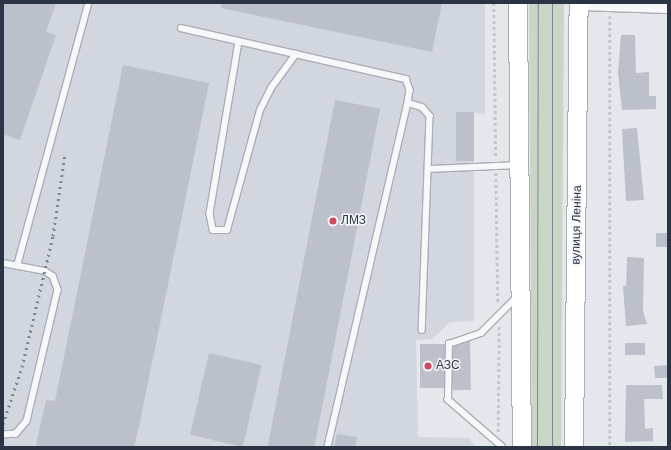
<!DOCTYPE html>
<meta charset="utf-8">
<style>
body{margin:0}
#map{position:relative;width:671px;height:450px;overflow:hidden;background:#e4e7ec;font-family:Helvetica,sans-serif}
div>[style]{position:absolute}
.built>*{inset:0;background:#d2d6de}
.green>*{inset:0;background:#c9d6c5}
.building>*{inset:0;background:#bbc0ca;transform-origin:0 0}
.path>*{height:2.5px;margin-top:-1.25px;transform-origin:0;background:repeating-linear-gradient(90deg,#c2c5cb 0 3px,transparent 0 6px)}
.roads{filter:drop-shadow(1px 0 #a9aeb7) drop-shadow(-1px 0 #a9aeb7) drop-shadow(0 1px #a9aeb7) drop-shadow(0 -1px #a9aeb7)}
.lane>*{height:5.5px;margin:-2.75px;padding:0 2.75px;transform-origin:2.75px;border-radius:2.75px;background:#f7f8fa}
.street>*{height:11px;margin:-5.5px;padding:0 5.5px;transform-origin:5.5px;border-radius:5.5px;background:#f7f8fa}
.primary>*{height:18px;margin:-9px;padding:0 9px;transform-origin:9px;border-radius:9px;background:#fff}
.tram>*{height:1px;margin:-0.5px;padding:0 0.5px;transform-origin:0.5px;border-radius:0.5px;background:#7d8696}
.rail>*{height:3px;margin-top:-1.5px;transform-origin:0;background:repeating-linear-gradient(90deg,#7d8696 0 2px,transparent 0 6px)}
.dots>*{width:11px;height:11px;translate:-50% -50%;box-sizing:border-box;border:2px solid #f4f6f9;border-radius:50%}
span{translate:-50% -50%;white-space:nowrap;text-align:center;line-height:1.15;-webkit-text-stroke:3px #f4f6f9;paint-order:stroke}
.poi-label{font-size:12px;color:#2b3445}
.left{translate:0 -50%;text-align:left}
.street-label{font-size:12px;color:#2b3445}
.frame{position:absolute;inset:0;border:4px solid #2b3445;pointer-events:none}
</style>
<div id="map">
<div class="built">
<div style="clip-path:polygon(3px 3px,485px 3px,485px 114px,474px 113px,474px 321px,450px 322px,432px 339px,416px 340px,418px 437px,469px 438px,475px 447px,3px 447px)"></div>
</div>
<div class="green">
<div style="clip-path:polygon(529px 3px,564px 3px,561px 447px,532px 447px)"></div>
</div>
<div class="building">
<div style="clip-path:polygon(3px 3px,56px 3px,46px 32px,56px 35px,20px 140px,3px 134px)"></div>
<div style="clip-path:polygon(222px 3px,442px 3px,432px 52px,221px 8px)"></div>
<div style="clip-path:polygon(621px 35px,635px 35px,636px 73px,649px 72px,649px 96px,656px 96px,656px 109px,622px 110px,618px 73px)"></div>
<div style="clip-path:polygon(123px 65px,209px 83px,140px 422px,134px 447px,45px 447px,36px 445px,46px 400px,55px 401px)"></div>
<div style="left:335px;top:100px;width:46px;height:354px;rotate:11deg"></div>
<div style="left:456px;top:112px;width:18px;height:49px"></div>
<div style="clip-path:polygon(637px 128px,644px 200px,626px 201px,622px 129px)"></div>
<div style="left:656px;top:233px;width:12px;height:14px"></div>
<div style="clip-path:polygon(627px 257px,644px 258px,643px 311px,647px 324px,626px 326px,623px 286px,626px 286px)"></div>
<div style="left:470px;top:341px;width:49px;height:18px;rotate:89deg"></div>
<div style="left:645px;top:343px;width:12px;height:20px;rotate:90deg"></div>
<div style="left:420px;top:344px;width:25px;height:44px"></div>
<div style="left:209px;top:353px;width:54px;height:84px;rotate:13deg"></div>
<div style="clip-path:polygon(668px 365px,668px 378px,655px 378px,654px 366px)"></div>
<div style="clip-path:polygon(626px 385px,662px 385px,663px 399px,644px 399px,645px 429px,653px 428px,653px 441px,625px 442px)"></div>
<div style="clip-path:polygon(337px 434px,357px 437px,355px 447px,334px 447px)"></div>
</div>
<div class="path">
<div style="left:494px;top:3px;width:155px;rotate:89.3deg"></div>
<div style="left:610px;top:16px;width:431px;rotate:90deg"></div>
<div style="left:496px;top:173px;width:131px;rotate:89.1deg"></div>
<div style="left:498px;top:432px;width:105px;rotate:-89.5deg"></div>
</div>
<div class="roads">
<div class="lane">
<div style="left:181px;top:28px;width:231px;rotate:12.8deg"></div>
<div style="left:406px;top:79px;width:12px;rotate:70deg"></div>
<div style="left:410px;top:90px;width:13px;rotate:99deg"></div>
<div style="left:408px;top:103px;width:353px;rotate:103.1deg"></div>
<div style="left:239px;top:42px;width:174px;rotate:99.6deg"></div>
<div style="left:210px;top:214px;width:16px;rotate:79deg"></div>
<div style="left:213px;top:230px;width:14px"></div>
<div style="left:227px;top:230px;width:124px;rotate:-74.6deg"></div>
<div style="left:260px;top:110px;width:25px;rotate:-63deg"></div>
<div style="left:271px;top:88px;width:42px;rotate:-53.7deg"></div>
<div style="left:408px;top:103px;width:15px;rotate:16deg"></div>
<div style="left:422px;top:107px;width:12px;rotate:48deg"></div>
<div style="left:430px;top:116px;width:214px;rotate:92.1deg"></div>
<div style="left:429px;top:169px;width:87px;rotate:-2.6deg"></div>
<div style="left:3px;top:263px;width:43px;rotate:10.8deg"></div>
<div style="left:45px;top:271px;width:9px;rotate:32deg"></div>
<div style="left:53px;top:276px;width:15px;rotate:70deg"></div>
<div style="left:58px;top:290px;width:135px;rotate:103.3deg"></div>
<div style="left:27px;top:421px;width:17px;rotate:130deg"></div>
<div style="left:16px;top:434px;width:13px;rotate:176deg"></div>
<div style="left:17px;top:266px;width:271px;rotate:-74.8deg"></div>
<div style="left:502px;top:447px;width:72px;rotate:-139deg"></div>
<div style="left:448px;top:400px;width:56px;rotate:-89deg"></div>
<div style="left:449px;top:344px;width:34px;rotate:-19deg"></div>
<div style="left:481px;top:333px;width:49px;rotate:-45deg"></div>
</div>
<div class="street">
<div style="left:579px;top:4px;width:89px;rotate:1.9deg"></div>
</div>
<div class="primary">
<div style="left:518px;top:3px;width:444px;rotate:89.5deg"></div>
<div style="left:574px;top:447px;width:444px;rotate:-89.4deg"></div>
</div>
</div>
<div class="tram">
<div style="left:552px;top:3px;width:444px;rotate:90deg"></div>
<div style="left:537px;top:447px;width:444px;rotate:-89.9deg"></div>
</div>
<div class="rail">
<div style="left:3px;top:424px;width:60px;rotate:-71.6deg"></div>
<div style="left:22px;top:367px;width:135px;rotate:-76.7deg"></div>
<div style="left:53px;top:236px;width:83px;rotate:-81.7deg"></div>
</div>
<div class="dots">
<div style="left:333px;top:221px;background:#d1495b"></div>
<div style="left:428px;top:366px;background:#d1495b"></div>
</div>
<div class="poi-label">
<span class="left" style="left:341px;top:221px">ЛМЗ</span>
<span class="left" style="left:436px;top:366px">АЗС</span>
</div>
<div class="street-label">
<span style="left:577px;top:225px;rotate:-89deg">вулиця Леніна</span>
</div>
<div class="frame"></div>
</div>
